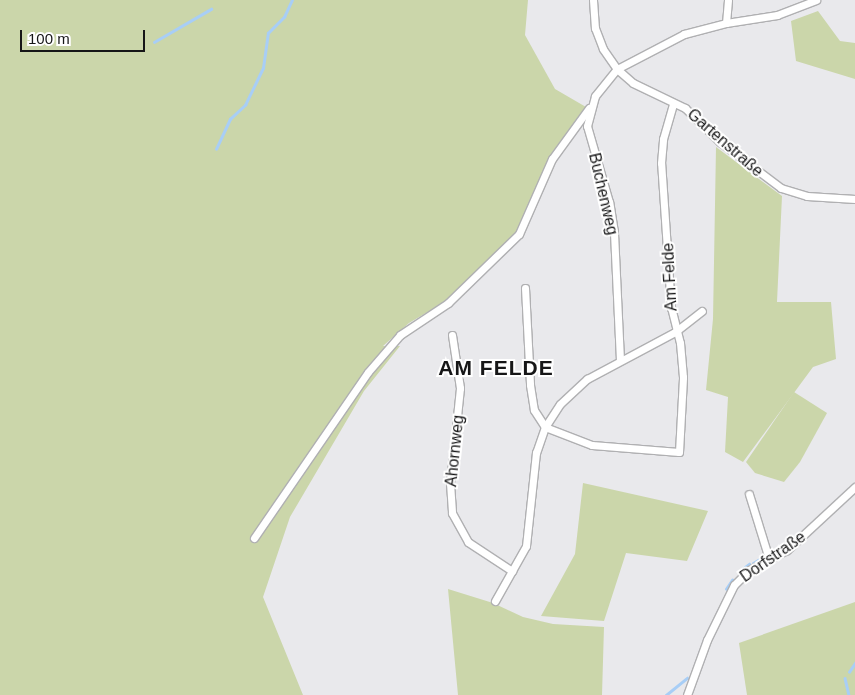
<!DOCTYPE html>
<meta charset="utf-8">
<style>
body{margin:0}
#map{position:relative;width:855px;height:695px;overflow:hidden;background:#e9e9ec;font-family:Arial,sans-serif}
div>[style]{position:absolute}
.green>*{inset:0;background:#cbd6aa}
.stream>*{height:2.5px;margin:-1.25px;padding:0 1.25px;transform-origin:1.25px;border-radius:1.25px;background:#a8cef6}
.roads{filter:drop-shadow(1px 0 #b0b0b2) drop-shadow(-1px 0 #b0b0b2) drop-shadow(0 1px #b0b0b2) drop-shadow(0 -1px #b0b0b2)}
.street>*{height:7px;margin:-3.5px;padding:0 3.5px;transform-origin:3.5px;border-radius:3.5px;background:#fff}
span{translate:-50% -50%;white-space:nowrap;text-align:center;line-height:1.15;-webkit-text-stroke:4px #fff;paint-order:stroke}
.street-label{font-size:16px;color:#161617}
.district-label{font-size:21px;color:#161617;font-weight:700;letter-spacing:1px}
.scale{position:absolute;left:20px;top:30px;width:125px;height:22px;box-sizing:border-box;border:2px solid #161617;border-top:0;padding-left:6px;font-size:15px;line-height:18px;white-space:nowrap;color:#161617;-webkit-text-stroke:4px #fff;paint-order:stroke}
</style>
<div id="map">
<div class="green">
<div style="clip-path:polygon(0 0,528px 0,525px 35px,555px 89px,586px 107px,550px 156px,516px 233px,446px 301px,409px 323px,383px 346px,400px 346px,364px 391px,290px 517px,263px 597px,303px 695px,0 695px)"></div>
<div style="clip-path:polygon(818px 11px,840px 41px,855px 43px,855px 79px,796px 61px,791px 21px)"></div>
<div style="clip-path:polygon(716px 147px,782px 196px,777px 302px,831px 302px,836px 359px,813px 367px,743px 462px,725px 452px,728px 397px,706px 390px,713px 319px)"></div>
<div style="clip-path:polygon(794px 392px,827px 413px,800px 462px,784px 482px,755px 473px,746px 462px)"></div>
<div style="clip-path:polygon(583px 483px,708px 511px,687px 561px,626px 553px,604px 621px,541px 616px,575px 554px)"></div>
<div style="clip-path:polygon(448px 589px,493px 603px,523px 617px,553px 624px,604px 627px,602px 695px,458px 695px)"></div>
<div style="clip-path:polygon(855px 602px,855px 695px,747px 695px,739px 643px)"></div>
</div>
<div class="stream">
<div style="left:154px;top:42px;width:66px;rotate:-30.1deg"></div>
<div style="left:216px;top:149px;width:33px;rotate:-65deg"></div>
<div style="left:230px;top:119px;width:21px;rotate:-43deg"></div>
<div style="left:245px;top:105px;width:41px;rotate:-64.1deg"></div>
<div style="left:263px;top:68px;width:35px;rotate:-82deg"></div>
<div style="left:268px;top:33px;width:23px;rotate:-45deg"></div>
<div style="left:284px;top:17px;width:19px;rotate:-65deg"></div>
<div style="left:778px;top:549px;width:21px;rotate:-35deg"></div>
<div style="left:753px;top:563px;width:14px;rotate:-30deg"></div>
<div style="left:741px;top:570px;width:10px;rotate:-37deg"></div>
<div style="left:726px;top:589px;width:11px;rotate:-56deg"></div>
<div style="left:849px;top:672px;width:11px;rotate:-56deg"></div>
<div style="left:845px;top:678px;width:17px;rotate:77deg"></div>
<div style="left:666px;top:695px;width:27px;rotate:-39deg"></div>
</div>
<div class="roads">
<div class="street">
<div style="left:593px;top:0;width:28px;rotate:86deg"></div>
<div style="left:595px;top:28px;width:22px;rotate:69deg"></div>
<div style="left:603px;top:49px;width:24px;rotate:55deg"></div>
<div style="left:617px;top:69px;width:21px;rotate:41deg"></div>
<div style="left:633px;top:83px;width:58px;rotate:25.7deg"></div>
<div style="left:685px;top:108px;width:49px;rotate:44.2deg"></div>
<div style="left:720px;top:142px;width:76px;rotate:37deg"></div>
<div style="left:781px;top:188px;width:27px;rotate:17deg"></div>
<div style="left:807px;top:196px;width:48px;rotate:3.6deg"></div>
<div style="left:726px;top:23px;width:23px;rotate:-85deg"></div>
<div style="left:525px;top:288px;width:97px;rotate:87deg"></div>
<div style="left:530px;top:385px;width:25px;rotate:81deg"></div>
<div style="left:534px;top:410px;width:20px;rotate:57deg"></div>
<div style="left:545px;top:427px;width:50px;rotate:21deg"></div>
<div style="left:592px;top:445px;width:87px;rotate:4.6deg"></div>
<div style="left:679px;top:452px;width:75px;rotate:-86.9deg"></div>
<div style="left:683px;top:377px;width:34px;rotate:-95deg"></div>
<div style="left:680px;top:343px;width:36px;rotate:-104deg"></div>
<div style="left:671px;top:308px;width:145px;rotate:-93.9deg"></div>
<div style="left:661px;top:163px;width:24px;rotate:-85deg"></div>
<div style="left:663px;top:139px;width:37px;rotate:-74deg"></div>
<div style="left:452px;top:335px;width:54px;rotate:81.4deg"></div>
<div style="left:460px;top:388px;width:96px;rotate:96deg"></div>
<div style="left:450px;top:483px;width:30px;rotate:86deg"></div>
<div style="left:452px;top:513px;width:33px;rotate:61deg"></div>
<div style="left:468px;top:542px;width:53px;rotate:33.4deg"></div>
<div style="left:620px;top:360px;width:128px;rotate:-92.7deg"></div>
<div style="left:614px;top:232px;width:30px;rotate:-99deg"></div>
<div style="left:609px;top:202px;width:79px;rotate:-106.1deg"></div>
<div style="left:587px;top:126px;width:31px;rotate:-75deg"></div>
<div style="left:595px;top:96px;width:35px;rotate:-51deg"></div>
<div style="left:617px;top:69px;width:76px;rotate:-27.6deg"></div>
<div style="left:684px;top:34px;width:43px;rotate:-14.7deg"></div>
<div style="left:726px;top:23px;width:52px;rotate:-8.9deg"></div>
<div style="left:777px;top:15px;width:42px;rotate:-21deg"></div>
<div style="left:749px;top:494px;width:68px;rotate:72.9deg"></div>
<div style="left:254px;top:538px;width:201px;rotate:-55.5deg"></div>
<div style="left:368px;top:372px;width:49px;rotate:-49.1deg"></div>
<div style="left:400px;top:335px;width:58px;rotate:-33.7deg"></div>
<div style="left:448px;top:303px;width:99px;rotate:-44.2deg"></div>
<div style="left:519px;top:234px;width:82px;rotate:-66.3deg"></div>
<div style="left:552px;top:159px;width:63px;rotate:-54deg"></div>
<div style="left:495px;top:601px;width:63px;rotate:-60.6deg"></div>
<div style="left:526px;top:546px;width:94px;rotate:-83.9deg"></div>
<div style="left:536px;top:453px;width:28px;rotate:-71deg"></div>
<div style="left:545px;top:427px;width:27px;rotate:-57deg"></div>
<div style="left:560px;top:404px;width:37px;rotate:-43deg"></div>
<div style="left:587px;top:379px;width:100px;rotate:-28.1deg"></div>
<div style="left:675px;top:332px;width:34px;rotate:-38deg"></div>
<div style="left:687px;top:695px;width:59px;rotate:-70deg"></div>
<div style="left:707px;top:640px;width:61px;rotate:-63.9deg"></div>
<div style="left:734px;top:585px;width:21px;rotate:-45deg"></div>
<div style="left:749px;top:570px;width:43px;rotate:-27.8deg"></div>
<div style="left:787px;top:550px;width:93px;rotate:-42.8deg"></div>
</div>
</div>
<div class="street-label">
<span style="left:725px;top:143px;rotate:41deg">Gartenstraße</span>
<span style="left:603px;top:194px;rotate:77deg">Buchenweg</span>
<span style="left:670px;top:277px;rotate:-93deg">Am Felde</span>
<span style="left:455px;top:451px;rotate:-84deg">Ahornweg</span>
<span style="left:773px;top:557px;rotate:-35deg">Dorfstraße</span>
</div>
<div class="district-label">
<span style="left:496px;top:368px">AM FELDE</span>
</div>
<div class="scale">100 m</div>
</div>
